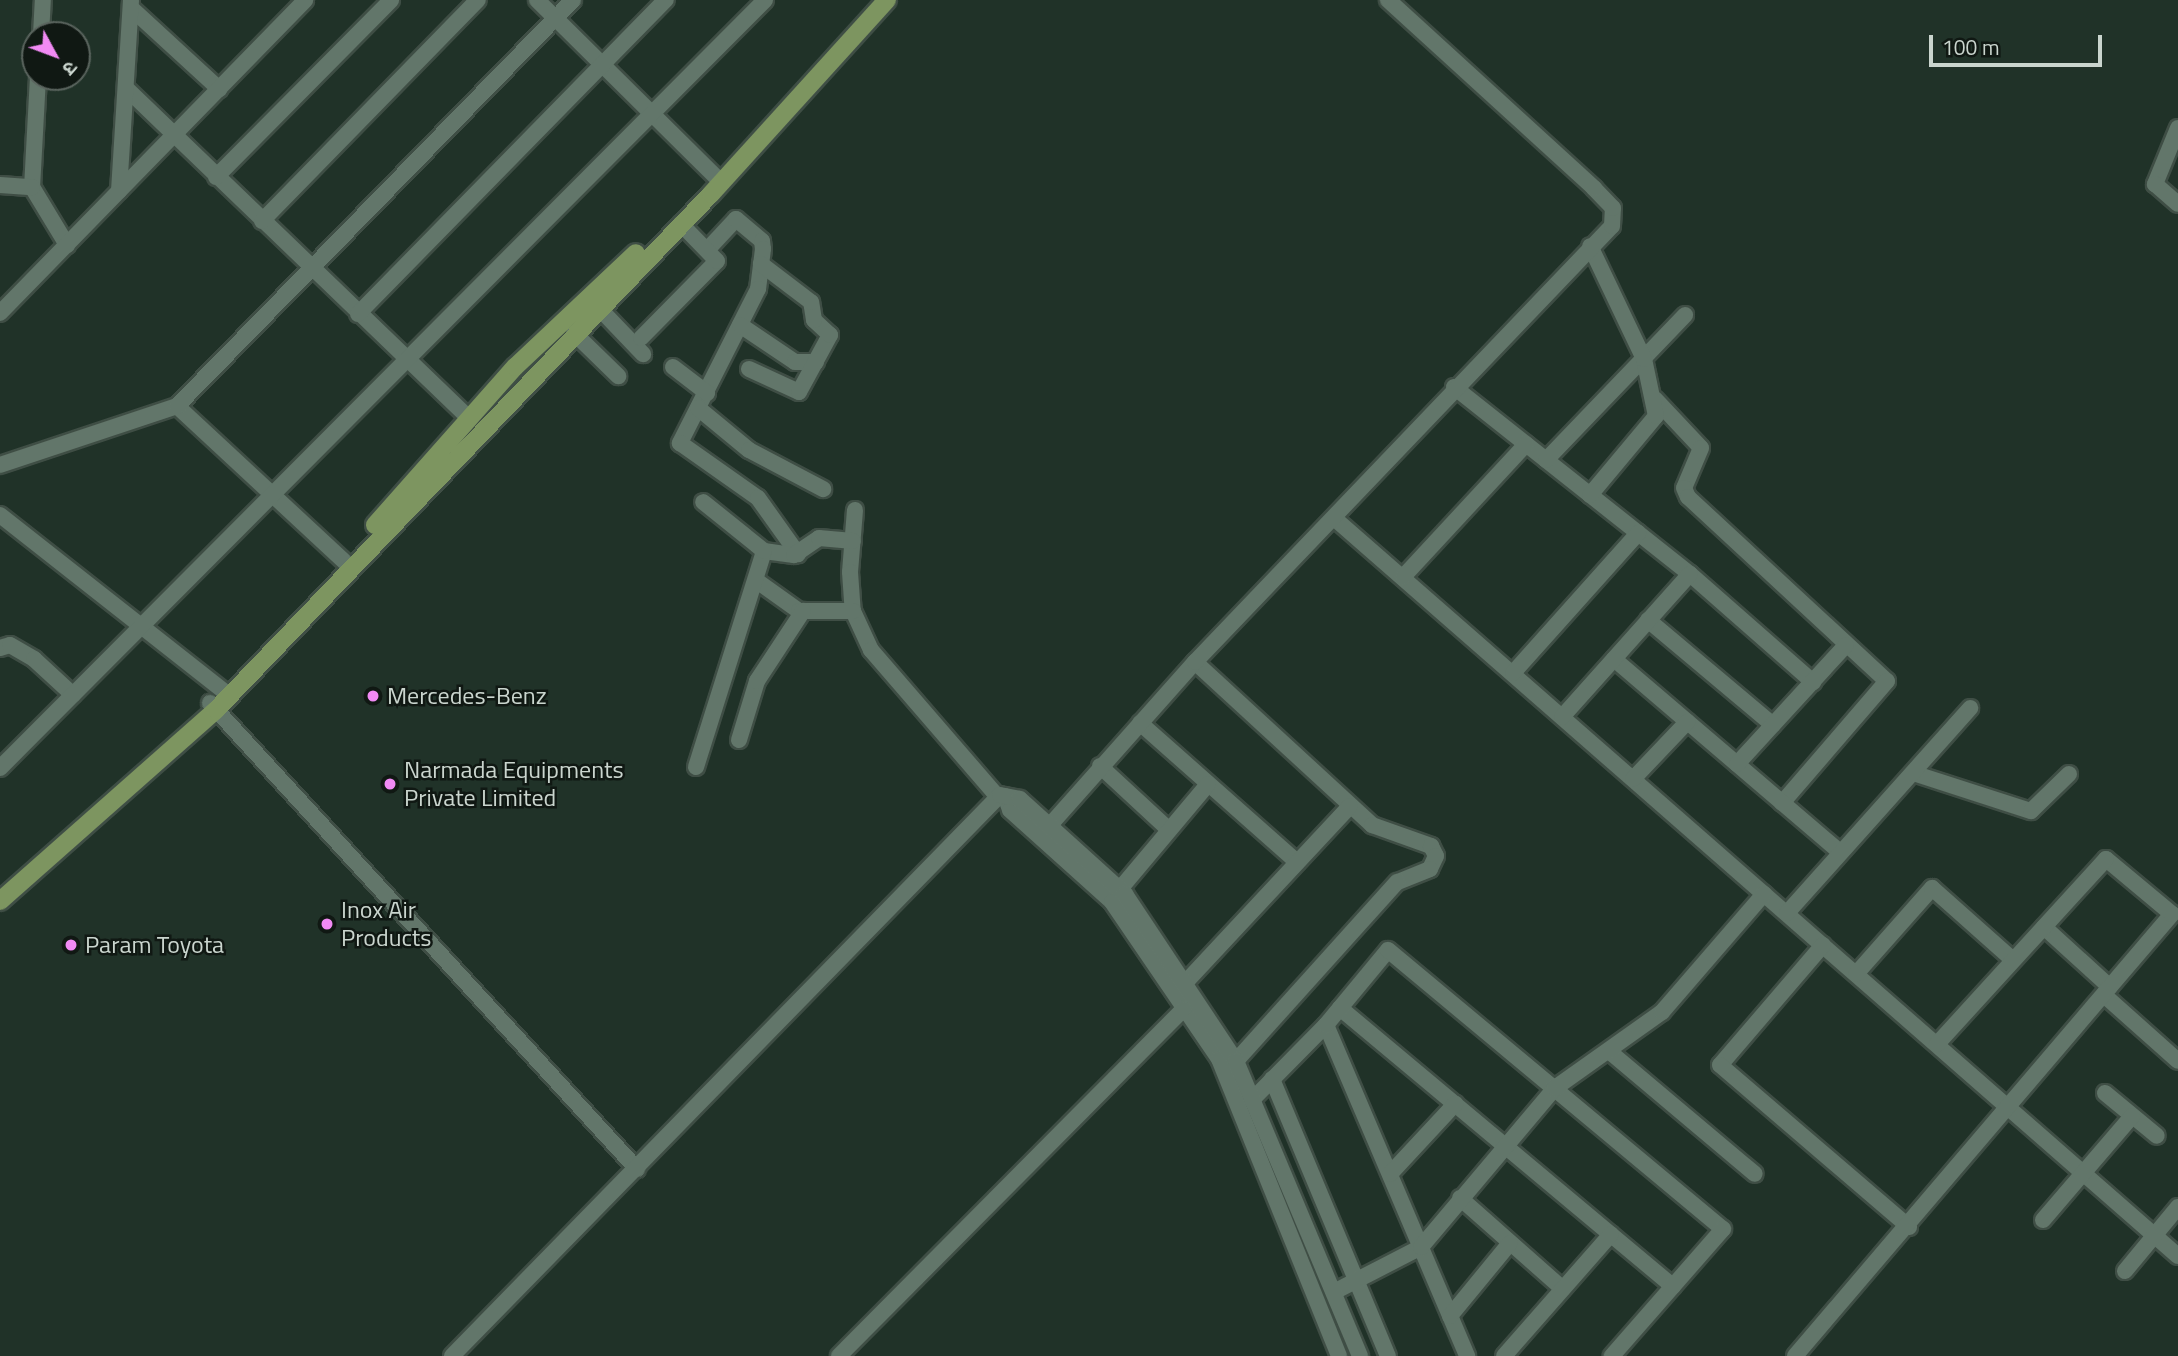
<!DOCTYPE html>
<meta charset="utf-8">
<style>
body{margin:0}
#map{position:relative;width:2178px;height:1356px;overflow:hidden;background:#203228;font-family:"Titillium Web","Noto Sans Devanagari",sans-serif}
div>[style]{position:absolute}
.roads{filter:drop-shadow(2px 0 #3f4e45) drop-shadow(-2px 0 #3f4e45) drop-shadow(0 2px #3f4e45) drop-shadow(0 -2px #3f4e45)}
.minor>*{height:16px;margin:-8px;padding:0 8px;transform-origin:8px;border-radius:8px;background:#62766a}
.major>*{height:18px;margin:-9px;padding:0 9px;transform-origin:9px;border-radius:9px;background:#7d9560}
.dots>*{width:19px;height:19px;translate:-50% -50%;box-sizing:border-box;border:4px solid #101813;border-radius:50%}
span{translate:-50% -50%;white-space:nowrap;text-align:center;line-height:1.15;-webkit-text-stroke:5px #101813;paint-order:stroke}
.poi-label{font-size:24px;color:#cad5ce}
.left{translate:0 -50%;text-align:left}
.north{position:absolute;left:21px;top:21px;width:70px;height:70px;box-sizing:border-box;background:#101813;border:2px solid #5a645e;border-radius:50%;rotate:131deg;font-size:19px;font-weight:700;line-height:28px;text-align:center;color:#cad5ce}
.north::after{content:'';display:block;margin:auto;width:24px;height:32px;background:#f18af4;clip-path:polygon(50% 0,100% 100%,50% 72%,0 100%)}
.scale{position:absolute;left:1929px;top:35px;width:173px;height:32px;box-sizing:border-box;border:4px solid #cad5ce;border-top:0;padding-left:9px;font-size:21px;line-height:24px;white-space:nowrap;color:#cad5ce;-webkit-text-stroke:5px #101813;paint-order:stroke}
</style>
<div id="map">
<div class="roads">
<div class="minor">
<div style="left:537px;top:0;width:259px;rotate:44.7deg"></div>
<div style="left:131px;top:8px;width:120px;rotate:42.6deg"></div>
<div style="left:41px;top:35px;width:35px;rotate:-87deg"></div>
<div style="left:38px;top:77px;width:110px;rotate:93.1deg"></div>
<div style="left:32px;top:187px;width:68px;rotate:58.9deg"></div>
<div style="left:128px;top:90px;width:473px;rotate:43.9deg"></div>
<div style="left:2178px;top:128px;width:61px;rotate:112.3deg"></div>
<div style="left:2155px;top:184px;width:30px;rotate:41deg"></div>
<div style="left:216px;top:177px;width:249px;rotate:-45.3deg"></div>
<div style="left:0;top:185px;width:32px;rotate:4deg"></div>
<div style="left:119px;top:191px;width:191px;rotate:-86.4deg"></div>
<div style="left:262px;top:221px;width:309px;rotate:-45.7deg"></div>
<div style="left:708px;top:249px;width:41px;rotate:-47deg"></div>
<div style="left:736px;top:219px;width:34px;rotate:40deg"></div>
<div style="left:762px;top:241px;width:8px;rotate:83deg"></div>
<div style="left:763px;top:249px;width:40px;rotate:97.1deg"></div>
<div style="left:758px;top:289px;width:173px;rotate:116.9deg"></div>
<div style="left:680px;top:443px;width:95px;rotate:35.2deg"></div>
<div style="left:758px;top:498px;width:69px;rotate:54.5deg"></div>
<div style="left:599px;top:308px;width:64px;rotate:46.3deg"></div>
<div style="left:0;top:313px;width:437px;rotate:-45.7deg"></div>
<div style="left:358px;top:314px;width:440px;rotate:-45.6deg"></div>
<div style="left:740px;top:325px;width:66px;rotate:33.9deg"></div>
<div style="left:795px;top:362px;width:21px"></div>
<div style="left:574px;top:333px;width:62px;rotate:44.3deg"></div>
<div style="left:641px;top:338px;width:108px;rotate:-45.4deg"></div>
<div style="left:717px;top:261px;width:52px;rotate:-134.2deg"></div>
<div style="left:673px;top:367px;width:43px;rotate:37.4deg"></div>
<div style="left:749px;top:369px;width:55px;rotate:24.7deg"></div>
<div style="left:799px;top:392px;width:65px;rotate:-61.5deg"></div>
<div style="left:830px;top:335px;width:22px;rotate:-137deg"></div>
<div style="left:814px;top:320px;width:18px;rotate:-99deg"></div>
<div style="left:811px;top:302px;width:63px;rotate:-142.8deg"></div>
<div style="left:1454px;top:387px;width:301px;rotate:38.4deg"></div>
<div style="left:1690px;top:574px;width:164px;rotate:41.3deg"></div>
<div style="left:1655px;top:399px;width:67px;rotate:46.8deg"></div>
<div style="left:1701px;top:448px;width:43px;rotate:113deg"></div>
<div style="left:1684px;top:488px;width:10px;rotate:66deg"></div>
<div style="left:1688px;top:497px;width:271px;rotate:42.8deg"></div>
<div style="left:1887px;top:681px;width:161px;rotate:130.7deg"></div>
<div style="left:177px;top:406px;width:228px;rotate:42.9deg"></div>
<div style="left:698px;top:408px;width:66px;rotate:39.5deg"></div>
<div style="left:749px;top:450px;width:84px;rotate:27.8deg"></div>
<div style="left:1546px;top:460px;width:201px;rotate:-46.2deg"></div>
<div style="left:0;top:465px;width:187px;rotate:-18.4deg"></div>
<div style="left:177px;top:406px;width:567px;rotate:-45.71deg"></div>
<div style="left:1590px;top:495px;width:103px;rotate:-50.1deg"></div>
<div style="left:1656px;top:416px;width:58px;rotate:-101.9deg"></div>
<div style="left:1644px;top:359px;width:125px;rotate:-115.5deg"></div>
<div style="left:855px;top:510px;width:62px;rotate:94.6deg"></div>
<div style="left:850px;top:572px;width:39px;rotate:86deg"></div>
<div style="left:853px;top:611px;width:43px;rotate:65.2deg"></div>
<div style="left:871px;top:650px;width:191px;rotate:49.2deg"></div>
<div style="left:0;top:515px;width:283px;rotate:38.2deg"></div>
<div style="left:1334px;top:518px;width:1121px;rotate:41.17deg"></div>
<div style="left:764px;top:551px;width:30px;rotate:8deg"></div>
<div style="left:794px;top:555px;width:30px;rotate:-34deg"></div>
<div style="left:819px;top:538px;width:34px;rotate:5deg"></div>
<div style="left:1403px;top:577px;width:181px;rotate:-47.2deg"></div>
<div style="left:757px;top:581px;width:52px;rotate:35.5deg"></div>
<div style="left:799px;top:611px;width:54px"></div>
<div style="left:1648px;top:620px;width:163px;rotate:40deg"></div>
<div style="left:0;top:648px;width:10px;rotate:-17deg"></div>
<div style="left:10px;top:645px;width:28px;rotate:30deg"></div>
<div style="left:34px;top:659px;width:53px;rotate:42.7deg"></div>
<div style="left:1614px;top:659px;width:297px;rotate:40.5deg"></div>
<div style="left:1195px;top:662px;width:241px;rotate:42.6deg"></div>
<div style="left:1372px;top:825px;width:63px;rotate:19.6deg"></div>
<div style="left:1431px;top:846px;width:11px;rotate:63deg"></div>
<div style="left:1436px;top:856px;width:14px;rotate:115deg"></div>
<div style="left:1430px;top:869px;width:35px;rotate:158deg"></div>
<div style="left:1397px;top:882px;width:241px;rotate:132deg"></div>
<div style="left:1513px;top:673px;width:188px;rotate:-48.2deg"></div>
<div style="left:210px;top:703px;width:632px;rotate:47.5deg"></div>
<div style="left:1562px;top:717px;width:192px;rotate:-48.2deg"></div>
<div style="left:1140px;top:723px;width:210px;rotate:41.5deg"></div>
<div style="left:739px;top:740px;width:62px;rotate:-73deg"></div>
<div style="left:757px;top:681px;width:84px;rotate:-56.7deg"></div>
<div style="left:1737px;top:764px;width:161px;rotate:-47.5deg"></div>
<div style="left:1100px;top:766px;width:93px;rotate:42.8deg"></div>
<div style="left:696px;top:767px;width:226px;rotate:-72.5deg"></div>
<div style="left:764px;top:551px;width:78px;rotate:-141.2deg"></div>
<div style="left:0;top:768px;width:1084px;rotate:-45.11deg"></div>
<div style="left:1913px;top:773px;width:124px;rotate:17.9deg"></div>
<div style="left:2031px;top:811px;width:53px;rotate:-44.2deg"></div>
<div style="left:1633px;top:779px;width:79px;rotate:-46.5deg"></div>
<div style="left:1005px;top:796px;width:15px;rotate:70deg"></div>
<div style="left:1010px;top:810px;width:137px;rotate:42deg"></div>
<div style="left:1112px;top:902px;width:190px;rotate:55.7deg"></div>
<div style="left:1219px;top:1059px;width:320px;rotate:68deg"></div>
<div style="left:1051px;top:824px;width:217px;rotate:-48.4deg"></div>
<div style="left:1195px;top:662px;width:603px;rotate:-46.28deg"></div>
<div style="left:1612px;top:226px;width:18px;rotate:-87deg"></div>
<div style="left:1613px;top:208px;width:28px;rotate:-134deg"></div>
<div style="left:1594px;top:188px;width:279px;rotate:-137.6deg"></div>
<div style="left:1120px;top:889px;width:137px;rotate:-50deg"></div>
<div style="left:1787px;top:913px;width:275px;rotate:-48.2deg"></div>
<div style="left:2044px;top:927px;width:89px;rotate:42.3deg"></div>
<div style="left:1823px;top:945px;width:158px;rotate:130.6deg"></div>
<div style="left:1720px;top:1065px;width:249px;rotate:40.6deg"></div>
<div style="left:1856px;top:974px;width:115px;rotate:-48.5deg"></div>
<div style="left:1932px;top:888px;width:108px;rotate:41.6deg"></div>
<div style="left:1185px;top:983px;width:242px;rotate:-47deg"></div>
<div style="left:2104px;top:995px;width:99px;rotate:41.7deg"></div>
<div style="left:1340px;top:1008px;width:434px;rotate:39.9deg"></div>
<div style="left:1326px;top:1025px;width:360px;rotate:66.9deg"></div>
<div style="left:1610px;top:1052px;width:189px;rotate:40.1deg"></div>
<div style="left:1272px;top:1079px;width:300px;rotate:67.3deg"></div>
<div style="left:2105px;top:1093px;width:67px;rotate:39.6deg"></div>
<div style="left:1252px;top:1100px;width:105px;rotate:-45.4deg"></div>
<div style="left:1326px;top:1025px;width:97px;rotate:-50.4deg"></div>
<div style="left:1388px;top:950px;width:436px;rotate:39.8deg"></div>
<div style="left:1723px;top:1229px;width:169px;rotate:131.2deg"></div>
<div style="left:1390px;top:1174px;width:96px;rotate:-47.1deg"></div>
<div style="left:1460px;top:1198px;width:137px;rotate:41.5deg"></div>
<div style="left:2043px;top:1220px;width:137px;rotate:-49.4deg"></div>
<div style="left:2125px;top:1271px;width:83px;rotate:-50.4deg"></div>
<div style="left:1334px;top:1292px;width:98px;rotate:-27.3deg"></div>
<div style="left:1421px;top:1247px;width:208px;rotate:-49.9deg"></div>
<div style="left:1555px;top:1088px;width:131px;rotate:-35.4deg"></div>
<div style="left:1662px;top:1012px;width:156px;rotate:-49.2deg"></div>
<div style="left:1450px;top:1316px;width:94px;rotate:-50.6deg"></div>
<div style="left:452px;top:1356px;width:784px;rotate:-45.67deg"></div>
<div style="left:1000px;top:795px;width:20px;rotate:11deg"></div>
<div style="left:1020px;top:799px;width:142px;rotate:42.1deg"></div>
<div style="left:1125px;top:894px;width:201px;rotate:56.4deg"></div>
<div style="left:1236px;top:1061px;width:320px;rotate:67.2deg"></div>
<div style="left:839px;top:1356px;width:489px;rotate:-45.2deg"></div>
<div style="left:1504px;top:1356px;width:162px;rotate:-48.7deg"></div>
<div style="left:1795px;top:1356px;width:581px;rotate:-49.54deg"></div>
<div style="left:2172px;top:914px;width:86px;rotate:-140.2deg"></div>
<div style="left:2106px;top:859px;width:251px;rotate:132.4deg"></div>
</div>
<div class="major">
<div style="left:375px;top:525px;width:211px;rotate:-48.5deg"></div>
<div style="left:515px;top:367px;width:166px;rotate:-43.3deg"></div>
<div style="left:0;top:901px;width:288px;rotate:-41.5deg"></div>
<div style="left:216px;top:710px;width:715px;rotate:-46.19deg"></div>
<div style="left:711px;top:194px;width:262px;rotate:-47.8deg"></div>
</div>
</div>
<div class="dots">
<div style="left:373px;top:696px;background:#f18af4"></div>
<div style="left:390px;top:784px;background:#f18af4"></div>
<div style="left:327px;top:924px;background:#f18af4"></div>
<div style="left:71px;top:945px;background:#f18af4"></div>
</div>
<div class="poi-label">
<span class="left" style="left:387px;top:696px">Mercedes-Benz</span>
<span class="left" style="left:404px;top:784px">Narmada Equipments<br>Private Limited</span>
<span class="left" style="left:341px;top:924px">Inox Air<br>Products</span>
<span class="left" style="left:85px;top:945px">Param Toyota</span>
</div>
<div class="north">उ</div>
<div class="scale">100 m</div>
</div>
